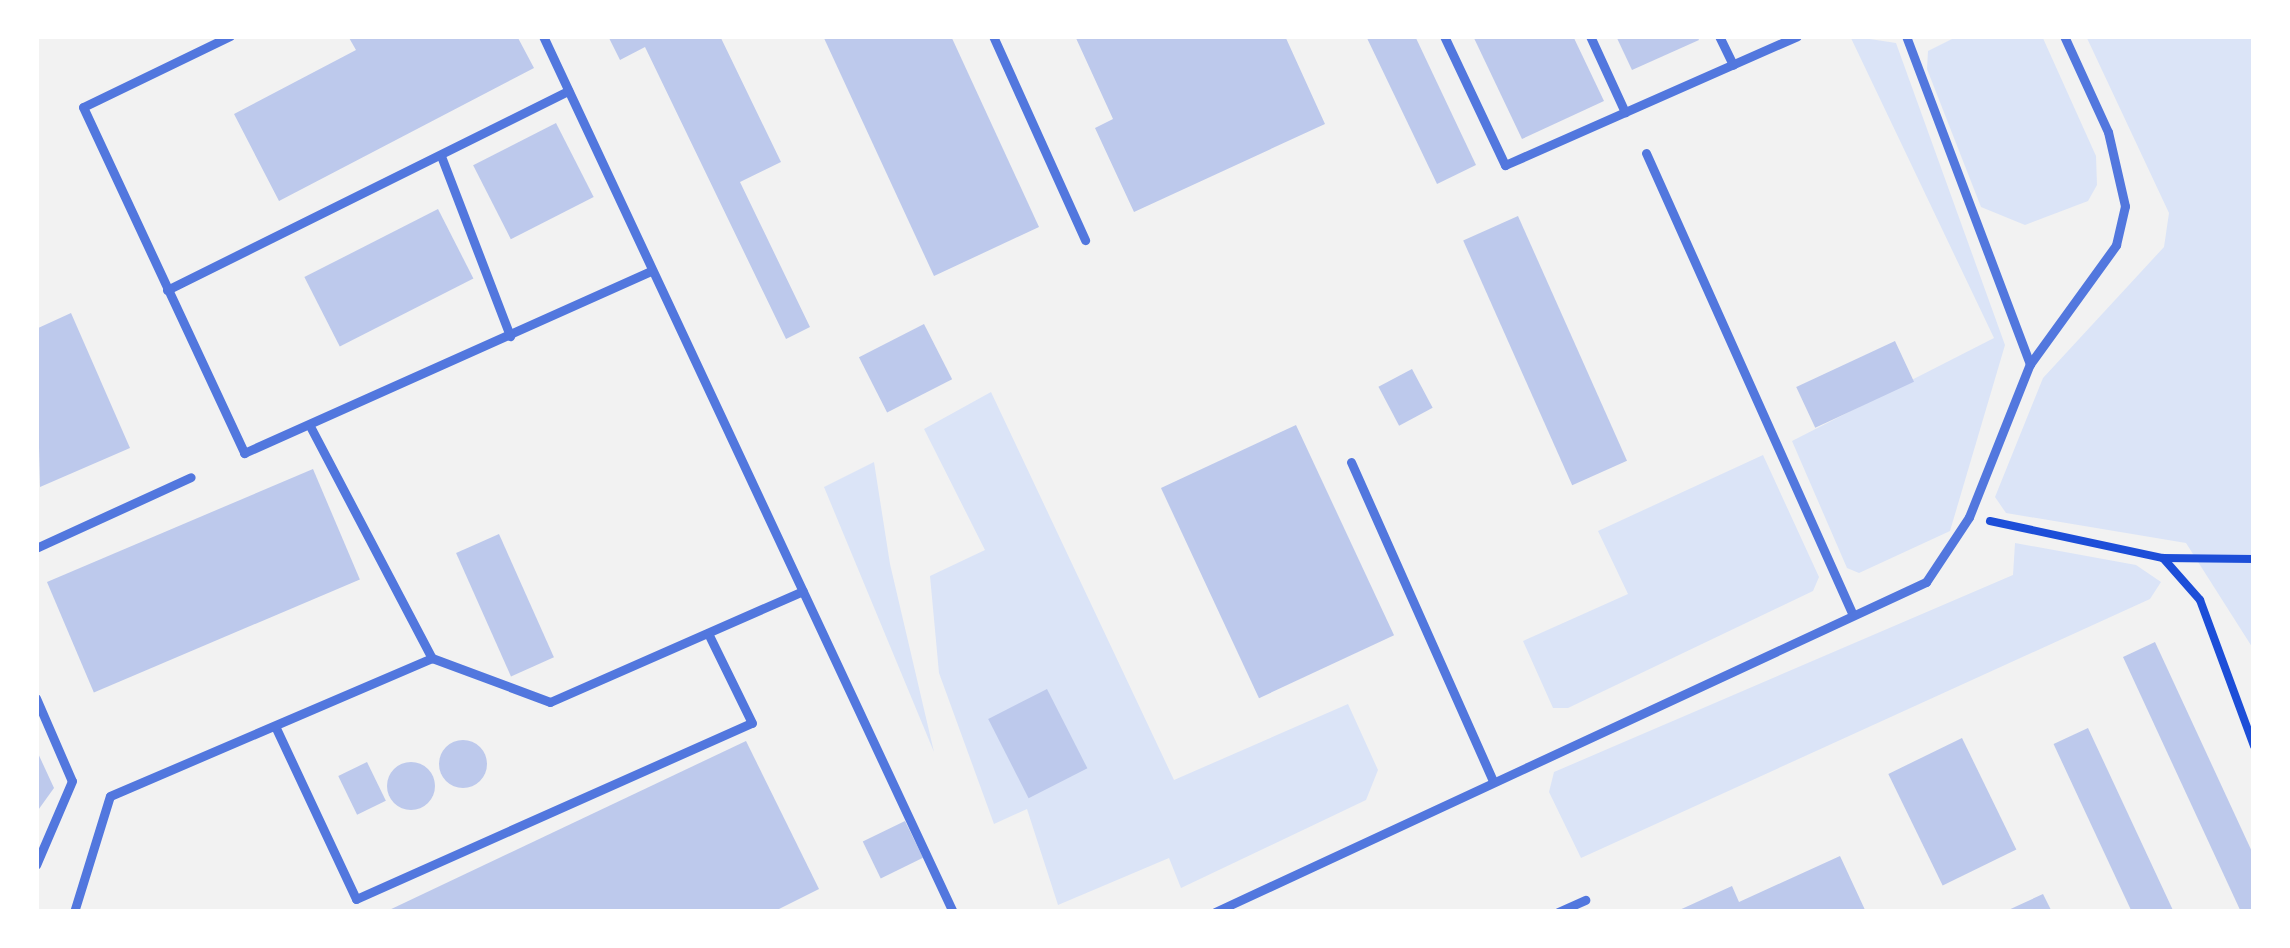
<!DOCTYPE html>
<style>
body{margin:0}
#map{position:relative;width:2290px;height:948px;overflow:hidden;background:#f2f2f2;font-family:Lato,sans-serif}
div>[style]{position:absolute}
.green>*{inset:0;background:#dbe4f7}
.building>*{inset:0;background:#bdc9ec;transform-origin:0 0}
.round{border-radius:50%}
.path>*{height:8px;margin:-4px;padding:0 4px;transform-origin:4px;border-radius:4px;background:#1d4ed8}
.service>*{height:9px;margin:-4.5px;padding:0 4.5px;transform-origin:4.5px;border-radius:4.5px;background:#5277de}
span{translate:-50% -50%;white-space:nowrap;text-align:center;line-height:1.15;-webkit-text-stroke:12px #fff;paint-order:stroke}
.frame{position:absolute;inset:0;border:39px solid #fff;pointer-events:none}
</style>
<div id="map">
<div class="green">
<div style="clip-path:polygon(1850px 36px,1896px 43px,2005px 345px,1950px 531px,1859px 573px,1847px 568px,1792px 441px,1994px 338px)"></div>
<div style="clip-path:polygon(1958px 36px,2042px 36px,2096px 156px,2097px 185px,2088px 201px,2025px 225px,1981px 207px,1927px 69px,1928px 51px)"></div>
<div style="clip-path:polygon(2086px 36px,2254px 36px,2254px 650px,2186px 543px,2006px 513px,1995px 497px,2043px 378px,2164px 247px,2169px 213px)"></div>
<div style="clip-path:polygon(991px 392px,1174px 780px,1348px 704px,1378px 770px,1366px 800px,1181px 888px,1169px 858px,1058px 905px,1027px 809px,994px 824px,939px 673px,930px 576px,985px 550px,924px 429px)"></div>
<div style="clip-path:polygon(1763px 455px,1819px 577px,1813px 591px,1568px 708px,1553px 708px,1523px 641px,1628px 594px,1598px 531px)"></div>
<div style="clip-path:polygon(874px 462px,890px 564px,934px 752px,824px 487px)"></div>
<div style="clip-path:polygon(2015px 543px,2136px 565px,2161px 582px,2150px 599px,1581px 858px,1549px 792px,1554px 772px,2013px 575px)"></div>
</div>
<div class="building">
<div style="clip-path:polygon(348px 36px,517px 36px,534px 68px,279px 201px,234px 114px,356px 50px)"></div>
<div style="clip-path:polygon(608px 36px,720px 36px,781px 162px,740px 182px,810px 327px,786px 339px,645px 47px,620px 60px)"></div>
<div style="clip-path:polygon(823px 36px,951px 36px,1039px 227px,934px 276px)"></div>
<div style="clip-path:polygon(1075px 36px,1285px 36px,1325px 124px,1134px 212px,1095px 128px,1113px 119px)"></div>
<div style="clip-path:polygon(1366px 36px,1415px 36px,1476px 165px,1437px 184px)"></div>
<div style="clip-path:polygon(1473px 36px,1573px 36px,1604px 101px,1522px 139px)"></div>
<div style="clip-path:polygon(1616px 36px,1697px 36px,1699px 40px,1632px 70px)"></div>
<div style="left:556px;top:123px;width:83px;height:93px;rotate:63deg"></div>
<div style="left:438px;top:209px;width:78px;height:150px;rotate:63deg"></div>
<div style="left:1518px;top:216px;width:268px;height:60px;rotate:66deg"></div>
<div style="clip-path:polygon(71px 313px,130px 448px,40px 487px,36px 329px)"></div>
<div style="left:924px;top:324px;width:62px;height:73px;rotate:63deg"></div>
<div style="left:1895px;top:341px;width:45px;height:109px;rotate:65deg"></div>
<div style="left:1412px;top:369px;width:44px;height:38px;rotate:62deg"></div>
<div style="left:1296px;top:425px;width:232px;height:149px;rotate:65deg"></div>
<div style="left:313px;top:469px;width:120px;height:289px;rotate:67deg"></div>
<div style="left:499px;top:534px;width:135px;height:47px;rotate:66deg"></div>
<div style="clip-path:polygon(2155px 642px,2254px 856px,2254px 912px,2241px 912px,2123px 657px)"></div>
<div style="left:1047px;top:689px;width:89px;height:66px;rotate:63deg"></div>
<div style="left:2088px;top:728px;width:203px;height:38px;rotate:65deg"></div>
<div style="left:1962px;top:738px;width:124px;height:82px;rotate:64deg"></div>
<div class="round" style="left:439px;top:740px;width:48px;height:48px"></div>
<div style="clip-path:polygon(746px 741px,819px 889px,773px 912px,385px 912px)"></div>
<div style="clip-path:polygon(36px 749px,54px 788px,36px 813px)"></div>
<div class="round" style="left:387px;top:762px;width:48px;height:48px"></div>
<div style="left:367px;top:762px;width:43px;height:32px;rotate:64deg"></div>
<div style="left:905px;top:821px;width:41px;height:47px;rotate:64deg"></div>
<div style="clip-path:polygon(1840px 856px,1866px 912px,1675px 912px,1732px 886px,1739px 902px)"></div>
<div style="clip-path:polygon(2043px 894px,2052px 912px,2004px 912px)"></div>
</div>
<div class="path">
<div style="left:1990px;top:521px;width:177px;rotate:12.1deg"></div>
<div style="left:2163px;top:558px;width:56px;rotate:48.6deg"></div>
<div style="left:2200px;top:600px;width:156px;rotate:69.7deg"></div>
<div style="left:2163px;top:558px;width:91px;rotate:0.6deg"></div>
</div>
<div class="service">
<div style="left:230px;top:36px;width:163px;rotate:154.2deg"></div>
<div style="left:83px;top:107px;width:382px;rotate:65deg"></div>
<div style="left:244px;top:453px;width:446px;rotate:-24.1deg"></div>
<div style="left:543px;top:36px;width:967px;rotate:64.92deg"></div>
<div style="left:993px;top:36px;width:224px;rotate:65.7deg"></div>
<div style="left:1444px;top:36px;width:143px;rotate:64.7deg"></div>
<div style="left:1505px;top:165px;width:319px;rotate:-23.8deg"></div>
<div style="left:1590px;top:36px;width:84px;rotate:65.3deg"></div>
<div style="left:1719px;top:36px;width:32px;rotate:64deg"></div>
<div style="left:1906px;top:36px;width:351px;rotate:69.3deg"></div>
<div style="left:1646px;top:153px;width:506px;rotate:65.87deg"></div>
<div style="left:441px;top:156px;width:193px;rotate:69deg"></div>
<div style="left:167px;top:290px;width:448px;rotate:-26.4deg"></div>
<div style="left:311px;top:428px;width:260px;rotate:62.3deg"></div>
<div style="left:432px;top:658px;width:126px;rotate:20.4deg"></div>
<div style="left:550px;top:702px;width:276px;rotate:-23.7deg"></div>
<div style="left:1351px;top:462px;width:349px;rotate:66deg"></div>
<div style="left:36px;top:548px;width:170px;rotate:-24.6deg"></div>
<div style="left:36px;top:698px;width:90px;rotate:66.6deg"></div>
<div style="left:72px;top:781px;width:91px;rotate:113.2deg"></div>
<div style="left:275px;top:726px;width:191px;rotate:64.9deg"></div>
<div style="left:356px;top:899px;width:433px;rotate:-24deg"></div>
<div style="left:752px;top:723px;width:100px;rotate:-116.1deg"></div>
<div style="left:74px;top:912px;width:121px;rotate:-72.8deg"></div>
<div style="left:110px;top:796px;width:350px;rotate:-23.2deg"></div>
<div style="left:1215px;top:912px;width:784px;rotate:-24.9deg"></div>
<div style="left:1926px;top:582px;width:78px;rotate:-56.5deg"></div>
<div style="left:1969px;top:517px;width:165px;rotate:-68.3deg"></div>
<div style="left:2030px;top:364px;width:147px;rotate:-54.1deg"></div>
<div style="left:2116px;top:245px;width:40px;rotate:-77deg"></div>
<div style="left:2125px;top:206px;width:76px;rotate:-102.9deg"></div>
<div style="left:2108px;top:132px;width:106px;rotate:-114.6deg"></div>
<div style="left:1558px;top:912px;width:30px;rotate:-24deg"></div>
</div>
<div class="frame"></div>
</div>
